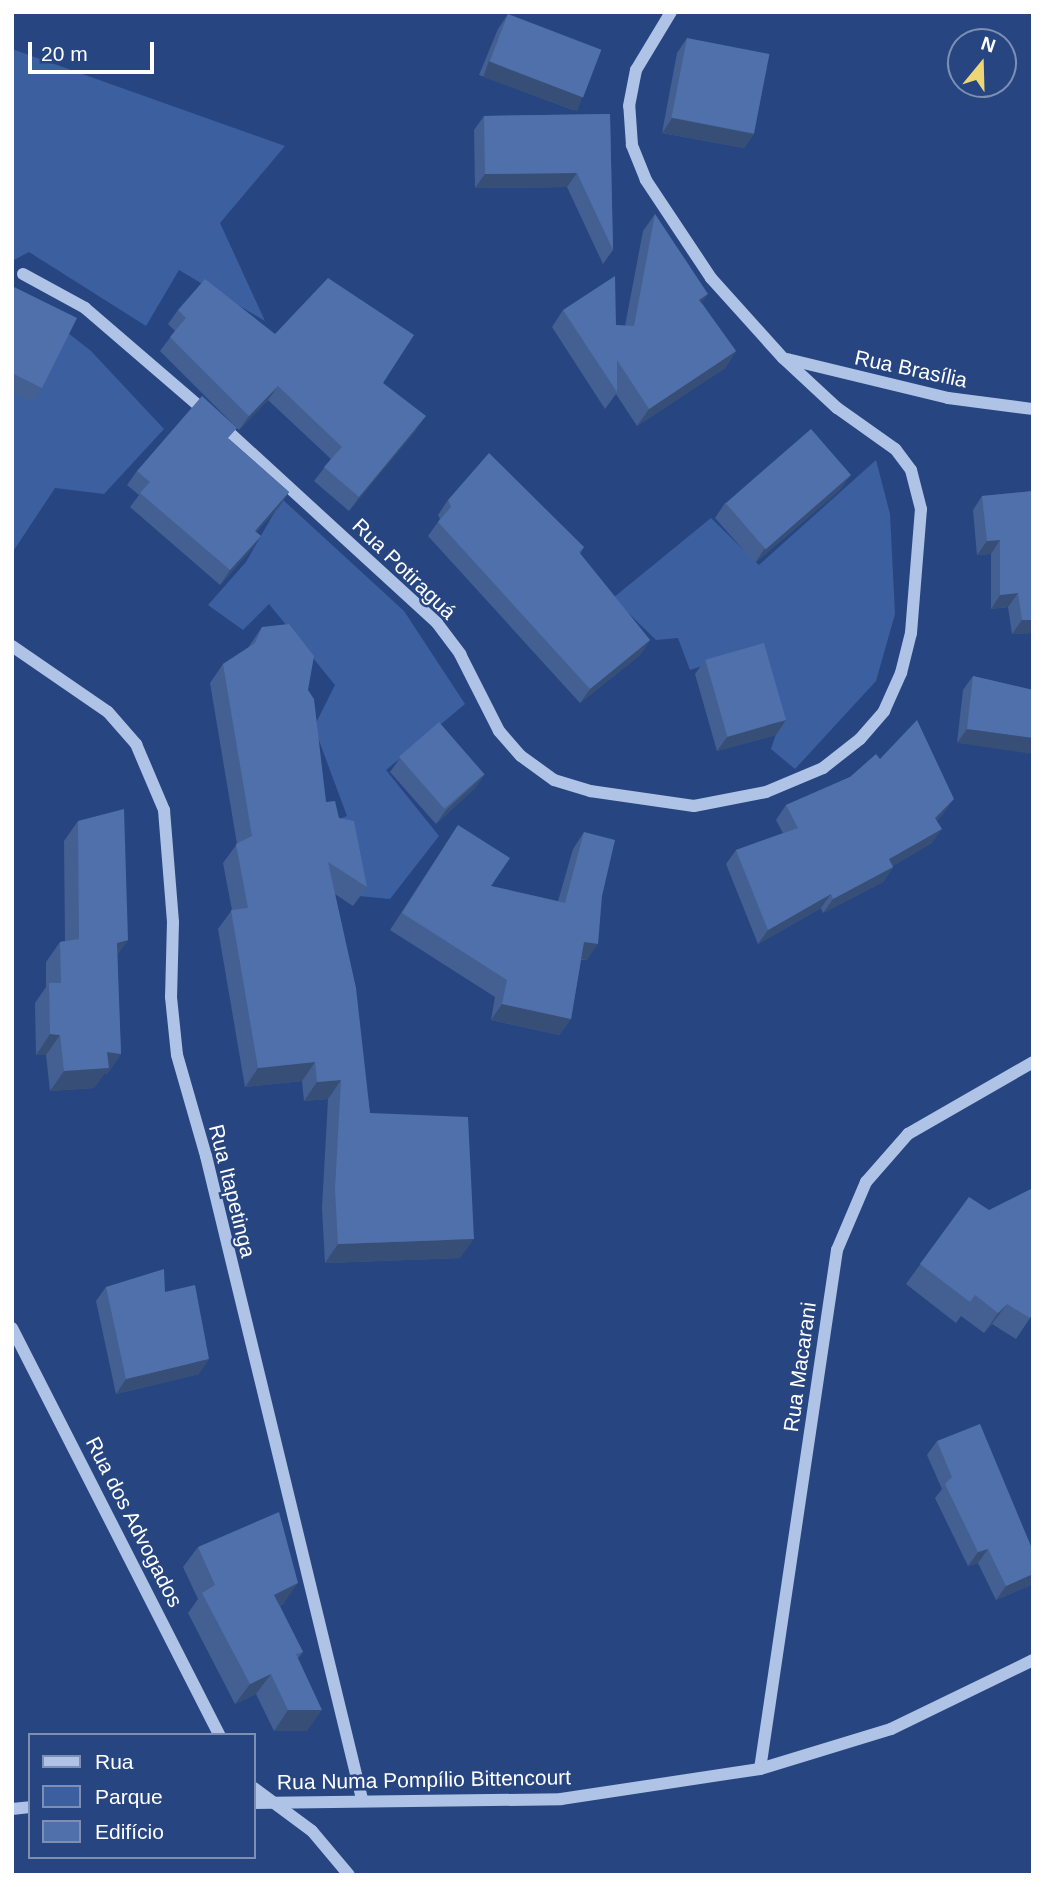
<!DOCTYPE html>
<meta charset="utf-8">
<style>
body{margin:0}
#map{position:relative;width:1045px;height:1887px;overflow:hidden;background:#274681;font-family:Helvetica,sans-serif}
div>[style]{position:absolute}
.green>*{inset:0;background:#3c5f9f}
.minor>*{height:12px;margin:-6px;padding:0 6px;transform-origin:6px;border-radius:6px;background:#afc3e6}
.wall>*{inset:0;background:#446092}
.shaded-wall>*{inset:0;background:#374e77;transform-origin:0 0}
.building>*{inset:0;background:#4f70aa;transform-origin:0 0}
span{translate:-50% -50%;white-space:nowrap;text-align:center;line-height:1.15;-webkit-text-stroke:5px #274681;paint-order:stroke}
.street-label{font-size:21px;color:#fff}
.frame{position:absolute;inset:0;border:14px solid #fff;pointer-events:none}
.legend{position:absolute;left:28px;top:1733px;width:228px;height:126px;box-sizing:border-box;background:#274681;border:2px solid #7d90b3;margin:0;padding:9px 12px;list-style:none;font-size:21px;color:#fff}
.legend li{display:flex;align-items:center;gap:14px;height:35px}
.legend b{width:35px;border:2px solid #7d90b3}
.north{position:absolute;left:947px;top:28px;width:70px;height:70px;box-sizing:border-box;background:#274681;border:2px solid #7d90b3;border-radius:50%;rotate:19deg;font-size:19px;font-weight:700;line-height:28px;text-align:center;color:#fff}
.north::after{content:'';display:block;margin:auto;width:24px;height:32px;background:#efd675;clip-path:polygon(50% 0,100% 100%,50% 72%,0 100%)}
.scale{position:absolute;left:28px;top:42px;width:126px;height:32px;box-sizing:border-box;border:4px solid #fff;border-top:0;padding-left:9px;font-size:21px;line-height:24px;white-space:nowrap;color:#fff;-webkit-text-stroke:5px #274681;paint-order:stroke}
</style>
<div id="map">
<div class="green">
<div style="clip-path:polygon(12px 49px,285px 146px,220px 223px,265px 321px,179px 270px,146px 326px,29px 252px,12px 261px)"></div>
<div style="clip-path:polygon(12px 289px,91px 351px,164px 429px,104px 494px,55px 488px,12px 553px)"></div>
<div style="clip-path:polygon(876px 460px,890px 514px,895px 614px,876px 681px,795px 769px,771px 749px,779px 725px,759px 647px,690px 670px,678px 638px,656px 640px,613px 598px,711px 518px,759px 565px)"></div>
<div style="clip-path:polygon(282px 499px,404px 611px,465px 704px,386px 770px,439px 836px,390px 899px,359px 896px,341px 834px,329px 823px,347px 816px,314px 727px,335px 685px,269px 604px,243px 630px,208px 605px,246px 562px)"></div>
</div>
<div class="minor">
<div style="left:23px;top:274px;width:71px;rotate:28.7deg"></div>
<div style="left:85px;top:308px;width:161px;rotate:40.7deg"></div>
<div style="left:787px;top:359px;width:166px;rotate:13.6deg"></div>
<div style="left:948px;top:398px;width:86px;rotate:7.4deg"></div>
<div style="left:221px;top:425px;width:293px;rotate:42.5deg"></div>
<div style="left:437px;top:623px;width:39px;rotate:53deg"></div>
<div style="left:460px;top:654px;width:86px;rotate:63.1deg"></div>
<div style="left:499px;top:731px;width:33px;rotate:49deg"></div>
<div style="left:521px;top:756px;width:41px;rotate:36deg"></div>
<div style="left:554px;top:780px;width:38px;rotate:17deg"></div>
<div style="left:590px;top:791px;width:105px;rotate:8.2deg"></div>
<div style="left:694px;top:806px;width:73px;rotate:-11deg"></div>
<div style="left:766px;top:792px;width:62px;rotate:-22.8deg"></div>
<div style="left:823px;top:768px;width:47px;rotate:-38.1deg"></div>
<div style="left:860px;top:739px;width:37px;rotate:-49deg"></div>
<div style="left:884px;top:711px;width:42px;rotate:-65.9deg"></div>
<div style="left:901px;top:673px;width:41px;rotate:-76deg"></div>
<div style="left:911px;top:633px;width:124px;rotate:-85.4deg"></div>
<div style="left:921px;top:509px;width:40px;rotate:-104.4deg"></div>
<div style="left:911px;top:470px;width:26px;rotate:-127deg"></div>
<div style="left:895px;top:449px;width:71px;rotate:-144.7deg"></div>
<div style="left:837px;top:408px;width:74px;rotate:-137.2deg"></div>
<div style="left:783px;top:358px;width:108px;rotate:-132deg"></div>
<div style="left:711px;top:278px;width:118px;rotate:-123.6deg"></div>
<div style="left:646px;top:180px;width:38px;rotate:-112deg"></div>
<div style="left:632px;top:145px;width:39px;rotate:-94deg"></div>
<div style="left:629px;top:106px;width:37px;rotate:-79deg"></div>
<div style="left:636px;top:70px;width:68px;rotate:-58.9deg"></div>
<div style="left:12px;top:646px;width:116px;rotate:34.5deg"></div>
<div style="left:108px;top:712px;width:43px;rotate:48.8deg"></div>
<div style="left:136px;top:744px;width:72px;rotate:67deg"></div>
<div style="left:164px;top:810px;width:112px;rotate:85.4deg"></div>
<div style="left:173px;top:922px;width:75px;rotate:91.5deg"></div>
<div style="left:171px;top:997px;width:58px;rotate:84.1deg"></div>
<div style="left:177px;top:1055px;width:105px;rotate:74deg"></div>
<div style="left:206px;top:1156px;width:662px;rotate:76.36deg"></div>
<div style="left:12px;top:1328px;width:457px;rotate:63deg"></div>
<div style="left:760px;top:1769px;width:525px;rotate:-81.56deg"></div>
<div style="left:837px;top:1250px;width:74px;rotate:-66.9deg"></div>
<div style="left:866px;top:1182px;width:64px;rotate:-48.8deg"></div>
<div style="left:908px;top:1134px;width:144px;rotate:-29.9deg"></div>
<div style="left:254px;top:1788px;width:72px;rotate:36.6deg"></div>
<div style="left:312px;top:1831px;width:57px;rotate:49.9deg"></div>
<div style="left:254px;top:1803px;width:307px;rotate:-0.7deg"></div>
<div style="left:561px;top:1799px;width:201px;rotate:-8.6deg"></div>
<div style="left:760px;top:1769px;width:137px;rotate:-17deg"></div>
<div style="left:891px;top:1729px;width:158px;rotate:-25.9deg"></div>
<div style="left:12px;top:1809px;width:18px;rotate:-6deg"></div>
</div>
<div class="wall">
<div style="clip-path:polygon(508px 14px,583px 96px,573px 110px,479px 75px,498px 29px)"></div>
<div style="clip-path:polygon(687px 38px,754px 134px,744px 148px,662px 133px,677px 53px)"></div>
<div style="clip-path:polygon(610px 114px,613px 250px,603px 264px,567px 187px,475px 188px,474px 130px,484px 116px)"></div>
<div style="clip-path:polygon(655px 214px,702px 303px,736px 351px,725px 368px,637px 426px,616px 394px,605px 409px,552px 327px,563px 310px,616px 325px,625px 326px,643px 231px)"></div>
<div style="clip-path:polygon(12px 286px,42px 388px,32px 402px,12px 393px)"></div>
<div style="clip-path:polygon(178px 310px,275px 334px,383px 383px,416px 430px,349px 511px,314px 481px,331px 459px,268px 400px,239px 430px,160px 351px,175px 331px,168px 324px)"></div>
<div style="clip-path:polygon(229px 439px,289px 492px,279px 507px,256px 532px,261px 536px,251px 550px,220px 585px,130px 507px,139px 495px,127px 485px,137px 471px)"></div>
<div style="clip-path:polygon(841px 489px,755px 563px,715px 518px,725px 503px)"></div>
<div style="clip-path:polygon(1033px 491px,1033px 633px,1012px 634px,1008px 607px,991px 609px,991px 554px,977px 555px,973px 510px,982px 496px)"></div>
<div style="clip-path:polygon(448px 500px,584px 547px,580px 554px,650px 640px,640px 655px,580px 703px,428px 536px,440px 519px,438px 515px)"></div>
<div style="clip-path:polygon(262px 627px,308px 690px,326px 802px,339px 818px,367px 887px,353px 906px,335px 894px,370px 1113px,460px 1258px,325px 1263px,322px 1208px,328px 1099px,304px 1101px,302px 1081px,245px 1087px,218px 929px,232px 910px,223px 863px,237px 844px,210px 683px,223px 664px,248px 648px)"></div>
<div style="clip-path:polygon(705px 660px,776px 735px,717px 751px,695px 674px)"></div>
<div style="clip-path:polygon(973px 676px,1033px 690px,957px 743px,963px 690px)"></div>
<div style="clip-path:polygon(400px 758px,485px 774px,475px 788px,436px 824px,390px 772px)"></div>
<div style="clip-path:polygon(880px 759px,944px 813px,936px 821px,932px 843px,892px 866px,893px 867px,883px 882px,823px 913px,821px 908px,758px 944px,726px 864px,736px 850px,783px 833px,776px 820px,786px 805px,850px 777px)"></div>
<div style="clip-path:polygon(78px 821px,128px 940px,117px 955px,121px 1054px,107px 1074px,104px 1074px,94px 1088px,50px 1091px,46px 1055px,36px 1055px,35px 1003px,46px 987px,46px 962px,60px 942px,65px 941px,64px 841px)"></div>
<div style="clip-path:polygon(458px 825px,491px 886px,558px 901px,573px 849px,584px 832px,587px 960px,581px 960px,571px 1019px,559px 1035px,491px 1020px,495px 997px,390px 930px)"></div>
<div style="clip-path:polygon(969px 1197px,1030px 1318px,1016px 1339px,992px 1324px,984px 1333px,961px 1316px,956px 1323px,906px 1284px)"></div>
<div style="clip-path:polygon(106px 1287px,165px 1292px,199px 1374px,116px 1394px,96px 1301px)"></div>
<div style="clip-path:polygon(937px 1441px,1033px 1551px,1033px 1583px,1031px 1585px,996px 1600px,978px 1563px,968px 1566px,935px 1498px,942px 1489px,927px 1455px)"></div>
<div style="clip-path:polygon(198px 1547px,284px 1603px,280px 1606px,303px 1652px,298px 1658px,307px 1731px,274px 1731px,256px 1694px,235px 1704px,188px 1613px,198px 1599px,183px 1567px)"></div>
</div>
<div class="shaded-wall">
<div style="left:489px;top:61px;width:100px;height:17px;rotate:20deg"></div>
<div style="clip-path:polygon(672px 118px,754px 134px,744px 148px,662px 133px)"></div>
<div style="clip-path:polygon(577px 173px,567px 187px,475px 188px,485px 174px)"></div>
<div style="clip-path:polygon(708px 294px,696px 311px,699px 300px)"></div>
<div style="clip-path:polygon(736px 351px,725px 368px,637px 426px,649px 409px)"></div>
<div style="clip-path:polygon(278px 386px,268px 400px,239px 430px,249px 416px)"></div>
<div style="clip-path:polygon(426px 416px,416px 430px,349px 511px,359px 497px)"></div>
<div style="clip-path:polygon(851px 475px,841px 489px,755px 563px,765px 548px)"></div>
<div style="clip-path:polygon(289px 492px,279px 507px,245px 545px,255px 531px)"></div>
<div style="clip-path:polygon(261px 536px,251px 550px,220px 585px,230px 570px)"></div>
<div style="clip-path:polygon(1000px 540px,991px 554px,977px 555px,987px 541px)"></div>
<div style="clip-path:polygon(1018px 593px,1008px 607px,991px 609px,1000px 595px)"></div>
<div style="clip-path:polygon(1022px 620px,1033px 620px,1033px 633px,1012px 634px)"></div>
<div style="clip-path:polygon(650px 640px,640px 655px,580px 703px,590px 689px)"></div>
<div style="clip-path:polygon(786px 720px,776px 735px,717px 751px,727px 737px)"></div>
<div style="clip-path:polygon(967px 729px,1033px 738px,1033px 754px,957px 743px)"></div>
<div style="clip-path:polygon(485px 774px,475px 788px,436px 824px,446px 810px)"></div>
<div style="clip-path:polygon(954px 799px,944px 813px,925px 832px,935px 818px)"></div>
<div style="clip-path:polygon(942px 829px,932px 843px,879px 874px,889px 859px)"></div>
<div style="clip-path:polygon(893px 867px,883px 882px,823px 913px,833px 899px)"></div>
<div style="clip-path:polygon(831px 894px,821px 908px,758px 944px,768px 930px)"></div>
<div style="clip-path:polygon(128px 940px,114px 960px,117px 943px)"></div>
<div style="clip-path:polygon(584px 942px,598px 944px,587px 960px,573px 958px)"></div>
<div style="clip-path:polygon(502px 1004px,571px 1019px,559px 1035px,491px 1020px)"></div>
<div style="clip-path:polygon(50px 1034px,60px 1035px,46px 1055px,36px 1055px)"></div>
<div style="clip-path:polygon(107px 1052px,121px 1054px,107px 1074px,104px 1074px,94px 1088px,50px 1091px,64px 1071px)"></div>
<div style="clip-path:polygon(315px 1062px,302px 1081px,245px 1087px,258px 1068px)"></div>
<div style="clip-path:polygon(341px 1080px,328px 1099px,304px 1101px,317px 1082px)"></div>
<div style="clip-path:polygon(474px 1239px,460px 1258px,325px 1263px,338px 1244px)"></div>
<div style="clip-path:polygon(1007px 1304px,992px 1324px,984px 1333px,998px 1313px)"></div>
<div style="clip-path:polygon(209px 1359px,199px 1374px,116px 1394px,126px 1379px)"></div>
<div style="clip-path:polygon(988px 1549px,978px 1563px,968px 1566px,978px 1552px)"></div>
<div style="clip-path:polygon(1033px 1574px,1033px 1583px,1031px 1585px,996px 1600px,1006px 1586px)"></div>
<div style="clip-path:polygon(298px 1583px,284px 1603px,260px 1616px,274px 1595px)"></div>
<div style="clip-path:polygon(271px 1674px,256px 1694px,235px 1704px,250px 1684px)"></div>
<div style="clip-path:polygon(288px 1710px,322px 1710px,307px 1731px,274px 1731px)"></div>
</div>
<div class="building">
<div style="left:508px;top:14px;width:100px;height:51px;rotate:21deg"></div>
<div style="left:687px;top:38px;width:84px;height:81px;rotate:11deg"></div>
<div style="clip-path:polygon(610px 114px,613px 250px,577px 173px,485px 174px,484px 116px)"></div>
<div style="clip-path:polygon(655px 214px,708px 294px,699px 300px,736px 351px,649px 409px,617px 360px,617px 392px,563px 310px,615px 276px,616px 325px,634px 326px)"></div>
<div style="clip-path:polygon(328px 278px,414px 335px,383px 383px,426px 416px,359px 497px,324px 467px,342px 447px,278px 386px,249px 416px,170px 337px,186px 318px,178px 310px,205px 279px,275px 334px)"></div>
<div style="clip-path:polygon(12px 286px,77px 318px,42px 388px,12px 373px)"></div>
<div style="clip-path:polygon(202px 396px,237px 428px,228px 438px,289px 492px,255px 531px,261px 536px,230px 570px,140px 493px,150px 482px,137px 471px)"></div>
<div style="left:811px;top:429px;width:61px;height:113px;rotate:49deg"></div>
<div style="clip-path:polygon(489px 453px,584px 547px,579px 552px,650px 640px,590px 689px,438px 522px,451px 507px,448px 500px)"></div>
<div style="clip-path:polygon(1033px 491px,1033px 620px,1022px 620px,1018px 593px,1000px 595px,1000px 540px,987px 541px,982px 496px)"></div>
<div style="clip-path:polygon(289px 624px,314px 656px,308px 690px,314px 699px,326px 802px,335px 801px,339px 818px,354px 821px,367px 887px,328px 862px,356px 988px,370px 1113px,468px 1117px,474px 1239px,338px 1244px,335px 1189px,341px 1080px,317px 1082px,315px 1062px,258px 1068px,231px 910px,248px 908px,236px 844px,252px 836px,223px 664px,255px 643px,262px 627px)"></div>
<div style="left:764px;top:643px;width:80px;height:61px;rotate:74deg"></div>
<div style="clip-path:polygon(973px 676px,1033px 690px,1033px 738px,967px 729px)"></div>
<div style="clip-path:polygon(917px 720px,954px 799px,935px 818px,942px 829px,889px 859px,893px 867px,833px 899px,831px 894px,768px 930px,736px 850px,798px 828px,786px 805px,850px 777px,876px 754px,880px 759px)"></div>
<div style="left:439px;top:722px;width:69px;height:53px;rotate:49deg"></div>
<div style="clip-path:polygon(124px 809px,128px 940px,117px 943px,121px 1054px,107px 1052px,109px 1068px,64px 1071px,60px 1035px,50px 1034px,49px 983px,61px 983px,60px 942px,79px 939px,78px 821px)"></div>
<div style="clip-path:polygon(458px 825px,510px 858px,491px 886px,565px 903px,584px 832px,615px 840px,602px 896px,598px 944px,584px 942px,571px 1019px,502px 1004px,507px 980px,402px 913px)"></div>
<div style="clip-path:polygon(1033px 1188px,1033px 1314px,1030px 1318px,1007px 1304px,998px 1313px,975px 1295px,970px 1302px,920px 1264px,969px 1197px,989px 1210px)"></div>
<div style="clip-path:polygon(164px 1269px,165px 1292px,195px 1285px,209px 1359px,126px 1379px,106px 1287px)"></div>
<div style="clip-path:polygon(980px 1424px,1033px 1551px,1033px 1574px,1006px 1586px,988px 1549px,978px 1552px,945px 1484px,952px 1477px,937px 1441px)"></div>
<div style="clip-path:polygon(279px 1512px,298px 1583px,274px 1595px,303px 1652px,296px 1654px,322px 1710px,288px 1710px,271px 1674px,250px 1684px,202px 1593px,215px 1585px,198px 1547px)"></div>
</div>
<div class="street-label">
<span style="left:911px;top:369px;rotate:12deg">Rua Brasília</span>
<span style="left:404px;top:569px;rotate:44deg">Rua Potiraguá</span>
<span style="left:232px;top:1191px;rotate:76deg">Rua Itapetinga</span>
<span style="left:800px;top:1367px;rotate:-82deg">Rua Macarani</span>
<span style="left:134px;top:1522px;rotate:63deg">Rua dos Advogados</span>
<span style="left:424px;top:1780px;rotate:-1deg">Rua Numa Pompílio Bittencourt</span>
</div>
<div class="frame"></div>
<ul class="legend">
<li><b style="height:9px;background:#afc3e6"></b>Rua</li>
<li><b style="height:19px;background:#3c5f9f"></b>Parque</li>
<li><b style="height:19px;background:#4f70aa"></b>Edifício</li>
</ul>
<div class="north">N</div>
<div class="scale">20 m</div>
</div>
